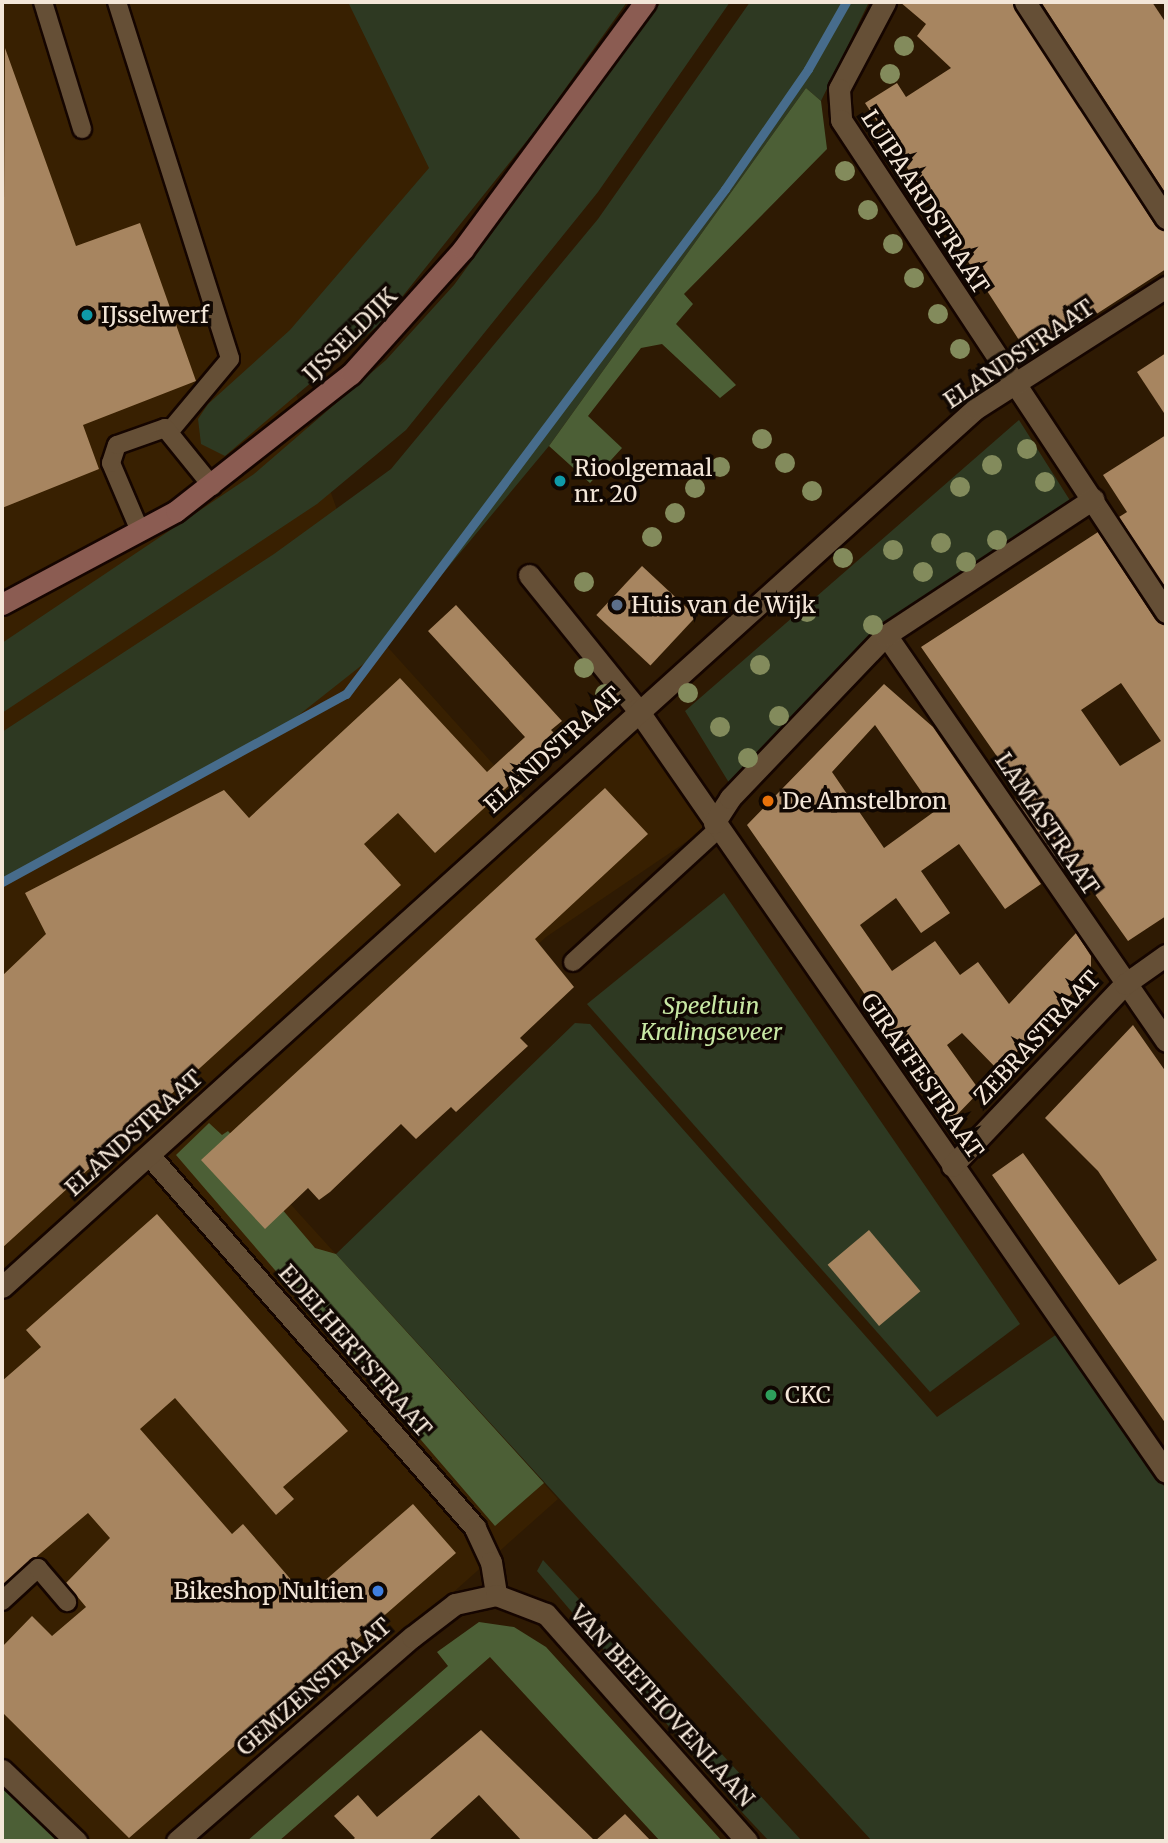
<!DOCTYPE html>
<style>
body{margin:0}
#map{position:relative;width:1168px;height:1843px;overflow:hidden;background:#2e1a03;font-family:Merriweather,serif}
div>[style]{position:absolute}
.built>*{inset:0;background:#382001}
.green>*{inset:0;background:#2e3922}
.forest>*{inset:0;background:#4c5f36}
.stream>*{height:9px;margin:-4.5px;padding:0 4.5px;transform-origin:4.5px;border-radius:4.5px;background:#476c8c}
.building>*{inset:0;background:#a78560;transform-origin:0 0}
.roads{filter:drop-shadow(2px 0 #150500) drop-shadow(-2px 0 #150500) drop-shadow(0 2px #150500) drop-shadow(0 -2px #150500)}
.lane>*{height:18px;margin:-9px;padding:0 9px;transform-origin:9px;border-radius:9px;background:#654f36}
.street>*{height:21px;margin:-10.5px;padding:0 10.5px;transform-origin:10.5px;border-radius:10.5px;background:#654f36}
.secondary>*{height:21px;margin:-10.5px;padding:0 10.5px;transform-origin:10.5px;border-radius:10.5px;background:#8b5c52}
.trees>*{width:20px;height:20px;margin:-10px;border-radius:50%;background:#838b5c}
.dots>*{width:19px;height:19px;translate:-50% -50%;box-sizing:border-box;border:4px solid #100702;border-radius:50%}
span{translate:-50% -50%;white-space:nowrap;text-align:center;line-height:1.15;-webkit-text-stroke:7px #100702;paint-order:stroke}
.street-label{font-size:23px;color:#f3e6d8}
.poi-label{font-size:23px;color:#f3e6d8}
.left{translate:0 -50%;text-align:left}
.right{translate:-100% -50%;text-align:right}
.park-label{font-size:23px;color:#c8e8a4;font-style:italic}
.frame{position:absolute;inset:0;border:4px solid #f3e6d8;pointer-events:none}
</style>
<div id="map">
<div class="built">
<div style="clip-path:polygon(2px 2px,437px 2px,489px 104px,282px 354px,384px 643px,530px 805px,637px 709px,714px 823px,546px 937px,275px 1187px,558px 1499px,174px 1841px,2px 1841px)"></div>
</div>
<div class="green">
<div style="clip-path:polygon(348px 2px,627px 2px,538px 127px,382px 322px,225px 456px,201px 444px,198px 419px,208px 404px,290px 330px,429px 168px)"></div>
<div style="clip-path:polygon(661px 2px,730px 2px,598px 192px,406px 430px,317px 504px,2px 713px,2px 643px,254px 474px,386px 360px,454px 285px)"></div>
<div style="clip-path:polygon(750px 2px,869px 2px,821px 101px,806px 88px,549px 446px,376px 654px,295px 718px,102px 834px,2px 885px,2px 732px,274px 554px,391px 469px,598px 219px)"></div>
<div style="clip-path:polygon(1019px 420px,1071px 502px,883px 627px,731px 786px,685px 711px)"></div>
<div style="clip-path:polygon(724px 893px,1020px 1324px,930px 1392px,587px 1004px)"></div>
<div style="clip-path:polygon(575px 1023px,590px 1024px,937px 1417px,1057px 1334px,1166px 1489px,1166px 1841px,872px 1841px,336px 1254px)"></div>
<div style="clip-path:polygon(543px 1560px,802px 1841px,769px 1841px,739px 1809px,537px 1571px)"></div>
</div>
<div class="forest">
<div style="clip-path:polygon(806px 88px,821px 101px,827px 149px,684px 294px,693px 304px,676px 324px,736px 385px,720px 398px,662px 344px,641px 348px,588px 416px,622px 448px,590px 483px,549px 446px)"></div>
<div style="clip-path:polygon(209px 1123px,222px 1135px,228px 1131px,271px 1180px,264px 1188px,315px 1248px,336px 1254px,544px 1483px,495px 1526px,176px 1155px)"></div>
<div style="clip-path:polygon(479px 1622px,514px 1627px,546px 1647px,722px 1841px,660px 1841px,490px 1657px,279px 1841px,247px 1841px,448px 1666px,437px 1652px)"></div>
<div style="clip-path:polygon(2px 1779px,67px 1841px,2px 1841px)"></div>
</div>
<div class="stream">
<div style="left:2px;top:882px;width:392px;rotate:-28.7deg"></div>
<div style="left:346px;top:694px;width:631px;rotate:-53.11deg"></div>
<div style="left:725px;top:189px;width:146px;rotate:-55.3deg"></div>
<div style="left:808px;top:69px;width:77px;rotate:-60.4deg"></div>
</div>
<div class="building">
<div style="clip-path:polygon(900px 2px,1012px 2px,1155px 225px,1166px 231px,1166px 269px,1030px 357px,865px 103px,897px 83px,906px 97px,951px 68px,917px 36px,926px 24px)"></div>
<div style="clip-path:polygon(1041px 2px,1152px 2px,1166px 23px,1166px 194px)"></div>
<div style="clip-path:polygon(5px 48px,76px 246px,140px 223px,196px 381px,83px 425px,99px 469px,2px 508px)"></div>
<div style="clip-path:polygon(1166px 353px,1166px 416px,1137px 372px)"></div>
<div style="clip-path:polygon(1166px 435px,1166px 589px,1119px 517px,1127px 512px,1103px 475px)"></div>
<div style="clip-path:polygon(evenodd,1098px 532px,1155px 619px,1166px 625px,1166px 916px,1128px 941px,1072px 862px,1063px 869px,1013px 797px,1023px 805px,1028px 801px,921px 647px,1098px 532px,1121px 683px,1161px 741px,1120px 766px,1081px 710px,1121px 683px)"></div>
<div style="left:642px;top:566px;width:74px;height:67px;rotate:43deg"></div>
<div style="clip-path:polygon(456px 605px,562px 721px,551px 730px,560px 739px,435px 853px,398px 813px,364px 844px,401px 885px,2px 1248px,2px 976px,46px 934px,25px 893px,224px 790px,249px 818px,400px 678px,487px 772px,525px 737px,428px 631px)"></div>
<div style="clip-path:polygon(evenodd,884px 684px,933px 727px,1041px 884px,1005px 909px,959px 844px,921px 871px,950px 913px,921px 933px,896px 898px,860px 925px,892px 971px,935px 941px,960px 975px,978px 962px,1009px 1004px,1076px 933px,1091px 956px,1091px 973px,999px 1071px,962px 1033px,947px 1045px,980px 1091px,952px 1120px,747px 825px,884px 684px,875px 725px,935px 811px,884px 848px,832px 772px,875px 725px)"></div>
<div style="clip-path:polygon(605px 788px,648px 834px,535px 939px,574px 987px,520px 1038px,528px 1046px,456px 1112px,451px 1107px,416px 1139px,401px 1124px,330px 1192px,319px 1200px,308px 1188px,265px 1229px,201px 1160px)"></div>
<div style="clip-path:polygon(1133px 1025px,1166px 1072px,1166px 1424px,992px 1175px,1023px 1153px,1119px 1285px,1157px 1260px,1098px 1171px,1045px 1118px)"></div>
<div style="clip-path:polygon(157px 1214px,348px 1431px,283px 1487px,294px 1499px,276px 1515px,175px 1398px,140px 1429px,232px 1534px,243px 1524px,306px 1597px,413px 1504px,456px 1553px,129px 1838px,2px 1712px,2px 1647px,32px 1616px,52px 1636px,86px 1607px,66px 1583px,110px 1538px,88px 1513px,2px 1586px,2px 1381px,41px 1347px,26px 1330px)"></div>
<div style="left:869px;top:1230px;width:80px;height:54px;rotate:50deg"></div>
<div style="clip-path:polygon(481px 1730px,595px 1841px,625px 1814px,651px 1841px,522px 1841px,479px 1795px,428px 1841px,351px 1841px,355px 1838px,334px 1816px,358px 1795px,377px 1817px)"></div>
</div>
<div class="roads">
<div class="lane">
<div style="left:43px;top:2px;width:133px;rotate:72.9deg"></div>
<div style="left:117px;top:2px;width:374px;rotate:72.4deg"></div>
<div style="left:230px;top:359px;width:95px;rotate:129.9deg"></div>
<div style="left:140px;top:531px;width:74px;rotate:-113.1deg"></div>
<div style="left:111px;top:463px;width:19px;rotate:-72deg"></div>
<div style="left:117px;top:445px;width:51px;rotate:-19.5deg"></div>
<div style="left:165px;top:428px;width:75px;rotate:51deg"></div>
<div style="left:573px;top:962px;width:197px;rotate:-42.5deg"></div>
<div style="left:2px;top:1601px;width:49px;rotate:-42.5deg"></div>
<div style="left:38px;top:1568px;width:45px;rotate:49.5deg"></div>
</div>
<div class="street">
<div style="left:885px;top:2px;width:98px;rotate:117.9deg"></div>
<div style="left:839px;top:89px;width:31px;rotate:86deg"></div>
<div style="left:841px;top:120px;width:590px;rotate:56.55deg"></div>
<div style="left:1025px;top:2px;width:258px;rotate:56.9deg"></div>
<div style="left:529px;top:575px;width:172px;rotate:51.1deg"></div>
<div style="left:637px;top:709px;width:928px;rotate:55.27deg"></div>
<div style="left:886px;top:635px;width:493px;rotate:55.4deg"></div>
<div style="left:714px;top:823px;width:30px;rotate:-57deg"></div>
<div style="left:730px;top:798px;width:226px;rotate:-46.3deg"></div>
<div style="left:886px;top:635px;width:248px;rotate:-33.3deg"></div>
<div style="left:149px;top:1155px;width:495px;rotate:48.8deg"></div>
<div style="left:475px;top:1528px;width:38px;rotate:65deg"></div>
<div style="left:491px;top:1562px;width:33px;rotate:81deg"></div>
<div style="left:952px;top:1166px;width:251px;rotate:-46.5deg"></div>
<div style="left:1125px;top:984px;width:50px;rotate:-35.3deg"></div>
<div style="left:2px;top:1287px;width:1311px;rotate:-42.06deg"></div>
<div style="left:975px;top:409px;width:227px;rotate:-32.6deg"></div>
<div style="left:2px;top:1770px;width:103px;rotate:43.8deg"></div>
<div style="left:177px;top:1841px;width:311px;rotate:-41deg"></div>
<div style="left:412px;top:1637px;width:54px;rotate:-37.5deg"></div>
<div style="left:455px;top:1604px;width:42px;rotate:-12.4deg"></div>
<div style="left:496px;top:1595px;width:53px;rotate:20.8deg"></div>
<div style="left:546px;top:1614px;width:303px;rotate:48.5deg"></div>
</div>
<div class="secondary">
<div style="left:2px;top:604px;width:197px;rotate:-28.1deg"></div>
<div style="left:176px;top:511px;width:222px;rotate:-38.1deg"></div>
<div style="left:351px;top:374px;width:168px;rotate:-48.1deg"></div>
<div style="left:463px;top:249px;width:307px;rotate:-53.6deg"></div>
</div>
</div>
<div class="trees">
<div style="left:904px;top:46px"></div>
<div style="left:890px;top:74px"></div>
<div style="left:845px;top:171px"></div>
<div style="left:868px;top:210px"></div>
<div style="left:893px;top:244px"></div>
<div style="left:914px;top:278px"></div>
<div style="left:938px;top:314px"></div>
<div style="left:960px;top:349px"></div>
<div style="left:762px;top:439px"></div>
<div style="left:1027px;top:449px"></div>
<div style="left:785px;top:463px"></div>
<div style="left:992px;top:465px"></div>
<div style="left:720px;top:467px"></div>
<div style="left:1045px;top:482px"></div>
<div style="left:960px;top:487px"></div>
<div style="left:695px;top:488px"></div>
<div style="left:812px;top:491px"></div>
<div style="left:675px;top:513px"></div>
<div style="left:652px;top:537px"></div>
<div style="left:997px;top:540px"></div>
<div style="left:941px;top:543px"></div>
<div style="left:893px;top:550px"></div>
<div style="left:843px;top:558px"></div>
<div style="left:966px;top:562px"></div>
<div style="left:923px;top:572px"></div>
<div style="left:584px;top:582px"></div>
<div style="left:807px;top:612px"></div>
<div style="left:873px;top:625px"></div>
<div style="left:760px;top:665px"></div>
<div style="left:584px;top:668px"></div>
<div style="left:688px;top:693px"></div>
<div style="left:605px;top:694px"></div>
<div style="left:779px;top:716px"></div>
<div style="left:720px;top:727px"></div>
<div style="left:748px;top:758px"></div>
</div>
<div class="dots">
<div style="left:87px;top:315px;background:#0f9aa8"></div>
<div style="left:560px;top:481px;background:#0f9aa8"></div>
<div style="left:617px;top:605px;background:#5c6f8a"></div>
<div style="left:768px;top:801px;background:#e8710a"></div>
<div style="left:771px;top:1395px;background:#2e9e5b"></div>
<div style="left:378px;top:1591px;background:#3f7fe0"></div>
</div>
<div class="street-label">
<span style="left:925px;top:202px;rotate:57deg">LUIPAARDSTRAAT</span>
<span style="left:350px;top:335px;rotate:-45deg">IJSSELDIJK</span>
<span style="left:1019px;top:354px;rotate:-34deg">ELANDSTRAAT</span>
<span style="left:553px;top:750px;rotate:-42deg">ELANDSTRAAT</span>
<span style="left:1047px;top:824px;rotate:56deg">LAMASTRAAT</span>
<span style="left:1037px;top:1038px;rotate:-47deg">ZEBRASTRAAT</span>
<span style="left:922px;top:1076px;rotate:55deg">GIRAFFESTRAAT</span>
<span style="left:134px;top:1133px;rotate:-42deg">ELANDSTRAAT</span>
<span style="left:355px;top:1351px;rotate:49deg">EDELHERTSTRAAT</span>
<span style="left:314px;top:1687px;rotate:-41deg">GEMZENSTRAAT</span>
<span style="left:662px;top:1706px;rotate:48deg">VAN BEETHOVENLAAN</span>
</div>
<div class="poi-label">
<span class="left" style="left:101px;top:315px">IJsselwerf</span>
<span class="left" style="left:574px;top:481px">Rioolgemaal<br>nr. 20</span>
<span class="left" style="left:631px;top:605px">Huis van de Wijk</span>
<span class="left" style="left:782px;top:801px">De Amstelbron</span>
<span class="left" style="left:785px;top:1395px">CKC</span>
<span class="right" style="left:364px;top:1591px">Bikeshop Nultien</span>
</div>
<div class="park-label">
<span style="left:711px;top:1019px">Speeltuin<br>Kralingseveer</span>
</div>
<div class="frame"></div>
</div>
